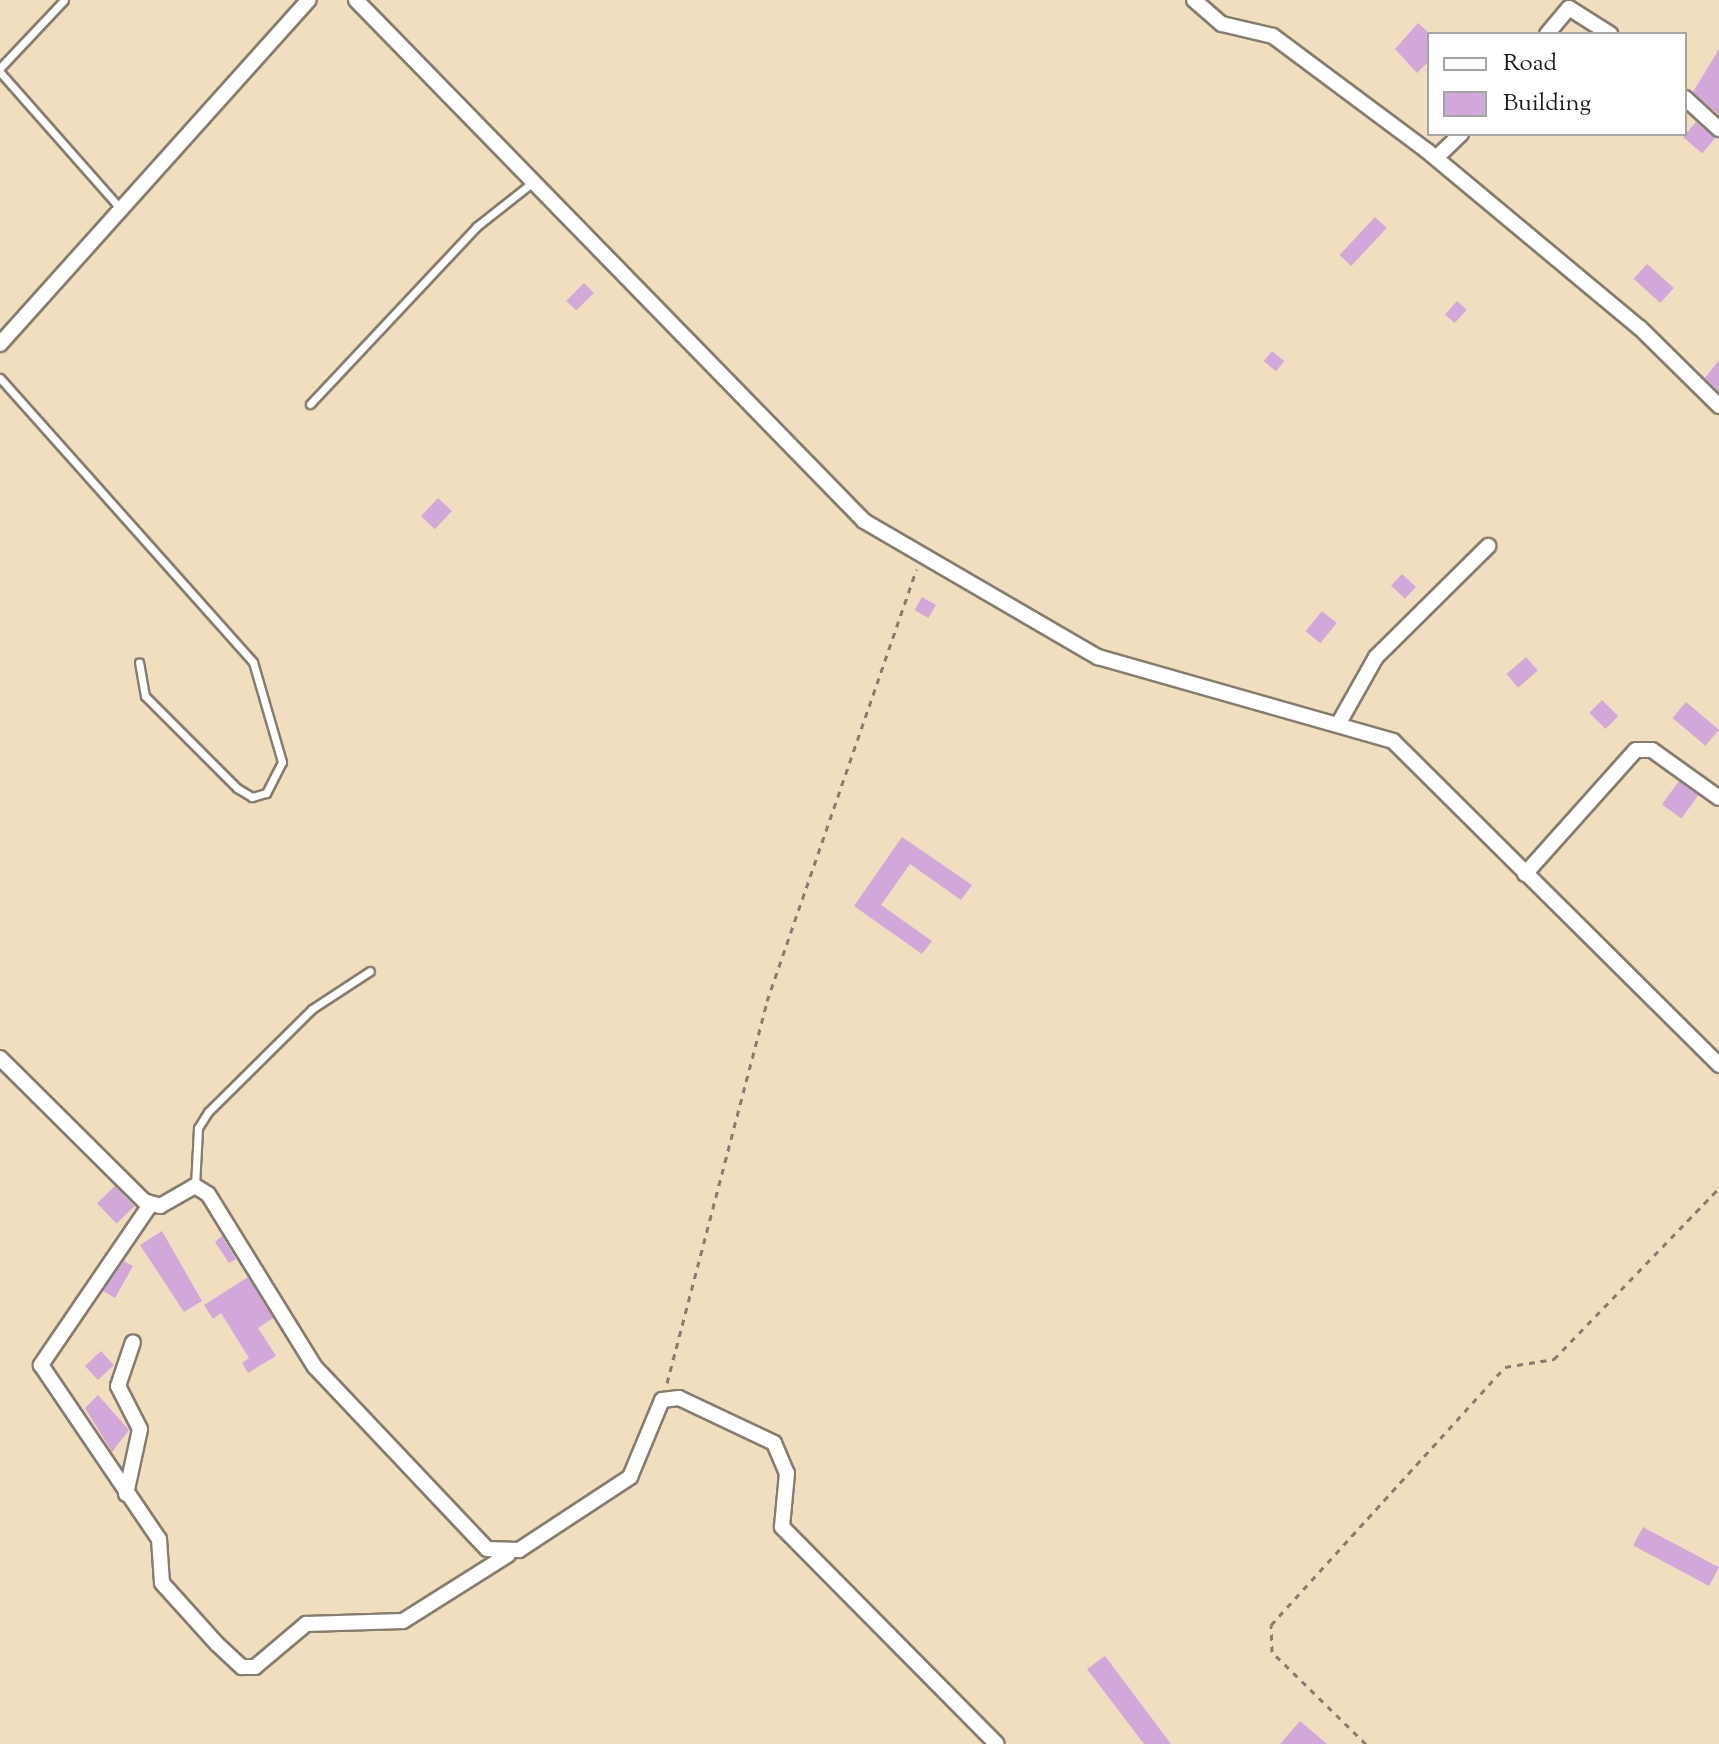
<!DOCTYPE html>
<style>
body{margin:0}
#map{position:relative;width:1719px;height:1744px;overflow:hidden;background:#f1debf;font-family:"Sorts Mill Goudy",serif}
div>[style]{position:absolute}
.building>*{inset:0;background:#d2a8da;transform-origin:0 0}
.path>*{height:3px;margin-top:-1.5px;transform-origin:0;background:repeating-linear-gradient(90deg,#867d6e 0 6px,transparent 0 12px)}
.roads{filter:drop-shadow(2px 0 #867d6e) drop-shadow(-2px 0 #867d6e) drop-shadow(0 2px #867d6e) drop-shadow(0 -2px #867d6e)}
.lane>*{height:7px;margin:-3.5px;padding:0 3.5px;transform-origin:3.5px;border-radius:3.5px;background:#fff}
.street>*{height:14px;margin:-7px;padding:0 7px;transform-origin:7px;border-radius:7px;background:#fff}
span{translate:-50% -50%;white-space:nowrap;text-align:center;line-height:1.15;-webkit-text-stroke:6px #fff;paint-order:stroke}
.legend{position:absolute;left:1427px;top:32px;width:260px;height:104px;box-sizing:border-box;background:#fff;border:2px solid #a4a4a4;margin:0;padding:10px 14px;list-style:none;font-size:24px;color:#1c1c1c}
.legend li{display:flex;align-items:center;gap:16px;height:40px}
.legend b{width:40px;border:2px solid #a4a4a4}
</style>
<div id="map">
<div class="building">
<div style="clip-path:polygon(1418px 23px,1429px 33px,1429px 61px,1417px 73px,1395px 49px)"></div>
<div style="clip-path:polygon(1719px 49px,1719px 115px,1693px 92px)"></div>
<div style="left:1696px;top:122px;width:25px;height:20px;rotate:40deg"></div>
<div style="left:1375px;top:217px;width:16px;height:52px;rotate:43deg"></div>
<div style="left:1647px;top:264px;width:36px;height:20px;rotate:42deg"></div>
<div style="left:584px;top:283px;width:14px;height:25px;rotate:45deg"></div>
<div style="left:1457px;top:301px;width:13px;height:18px;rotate:42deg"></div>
<div style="left:1272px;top:351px;width:16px;height:13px;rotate:40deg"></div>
<div style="clip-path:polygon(1719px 360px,1719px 392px,1705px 378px)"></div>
<div style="left:438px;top:498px;width:19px;height:25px;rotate:43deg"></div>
<div style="left:1402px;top:574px;width:19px;height:16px;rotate:43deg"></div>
<div style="left:922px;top:597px;width:16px;height:15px;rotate:30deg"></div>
<div style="left:1322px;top:611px;width:19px;height:26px;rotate:39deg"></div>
<div style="left:1526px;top:657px;width:18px;height:26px;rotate:49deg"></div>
<div style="left:1602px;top:700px;width:23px;height:18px;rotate:45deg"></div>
<div style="left:1686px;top:702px;width:43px;height:21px;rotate:40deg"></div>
<div style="left:1679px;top:781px;width:24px;height:29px;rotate:36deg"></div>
<div style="clip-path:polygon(902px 837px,972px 885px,961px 900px,910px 864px,881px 905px,932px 941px,922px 954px,854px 906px)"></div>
<div style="left:115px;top:1186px;width:28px;height:25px;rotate:46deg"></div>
<div style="clip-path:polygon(162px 1231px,202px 1301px,184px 1312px,140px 1245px)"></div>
<div style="clip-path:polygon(222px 1236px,236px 1259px,229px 1263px,215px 1242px)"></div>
<div style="clip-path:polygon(124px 1261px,133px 1266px,115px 1298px,103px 1291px)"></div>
<div style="clip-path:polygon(248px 1277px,273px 1318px,258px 1328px,276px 1356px,248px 1373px,242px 1363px,249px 1358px,221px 1313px,213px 1319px,204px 1305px)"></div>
<div style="left:101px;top:1351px;width:19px;height:22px;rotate:47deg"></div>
<div style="clip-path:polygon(98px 1395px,129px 1430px,112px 1452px,85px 1408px)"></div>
<div style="left:1643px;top:1527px;width:86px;height:21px;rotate:28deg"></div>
<div style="clip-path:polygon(1105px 1656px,1171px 1744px,1144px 1744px,1087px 1669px)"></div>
<div style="clip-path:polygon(1300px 1721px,1327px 1744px,1280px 1744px)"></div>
</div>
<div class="path">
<div style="left:667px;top:1383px;width:395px;rotate:-75.3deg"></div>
<div style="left:767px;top:1001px;width:457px;rotate:-70.9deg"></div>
<div style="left:1366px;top:1744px;width:132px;rotate:-135.6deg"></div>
<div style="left:1272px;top:1652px;width:27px;rotate:-92deg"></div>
<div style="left:1271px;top:1625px;width:348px;rotate:-47.8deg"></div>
<div style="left:1505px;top:1367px;width:50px;rotate:-9.3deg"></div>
<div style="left:1554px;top:1359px;width:238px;rotate:-46deg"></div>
</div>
<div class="roads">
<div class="lane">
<div style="left:0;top:68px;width:93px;rotate:-46.7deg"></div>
<div style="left:0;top:72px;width:181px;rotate:48.6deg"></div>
<div style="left:0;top:378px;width:380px;rotate:48.3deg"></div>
<div style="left:253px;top:662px;width:104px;rotate:73.8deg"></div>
<div style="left:282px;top:762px;width:35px;rotate:117deg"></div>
<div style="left:266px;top:793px;width:15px;rotate:164deg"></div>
<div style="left:252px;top:797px;width:17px;rotate:-149deg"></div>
<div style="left:237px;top:788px;width:130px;rotate:-135deg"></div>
<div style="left:145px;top:696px;width:34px;rotate:-100deg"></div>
<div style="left:310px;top:404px;width:243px;rotate:-46.8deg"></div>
<div style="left:476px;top:227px;width:73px;rotate:-38.3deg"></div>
<div style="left:195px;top:1186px;width:58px;rotate:-87deg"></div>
<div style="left:198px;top:1128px;width:19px;rotate:-58deg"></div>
<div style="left:208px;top:1112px;width:146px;rotate:-44.7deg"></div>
<div style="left:312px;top:1009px;width:69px;rotate:-33.2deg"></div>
</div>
<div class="street">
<div style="left:356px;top:0;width:728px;rotate:45.72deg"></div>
<div style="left:864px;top:521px;width:271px;rotate:30.2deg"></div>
<div style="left:1098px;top:657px;width:307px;rotate:15.9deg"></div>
<div style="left:1393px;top:741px;width:460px;rotate:44.8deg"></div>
<div style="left:1194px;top:0;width:37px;rotate:41deg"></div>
<div style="left:1222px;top:24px;width:52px;rotate:13.2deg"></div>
<div style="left:1273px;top:36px;width:191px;rotate:36.7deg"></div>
<div style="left:1426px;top:150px;width:278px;rotate:39.8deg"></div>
<div style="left:1640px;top:328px;width:111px;rotate:44.6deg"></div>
<div style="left:1547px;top:34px;width:34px;rotate:-50deg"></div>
<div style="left:1569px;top:8px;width:49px;rotate:32.4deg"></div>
<div style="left:1685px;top:98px;width:46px;rotate:42.4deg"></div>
<div style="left:1436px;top:158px;width:35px;rotate:-44deg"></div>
<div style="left:0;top:344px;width:462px;rotate:-48.1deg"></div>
<div style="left:1340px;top:721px;width:73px;rotate:-60.6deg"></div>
<div style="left:1376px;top:657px;width:158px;rotate:-44.7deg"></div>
<div style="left:1525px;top:874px;width:166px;rotate:-48.2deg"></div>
<div style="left:1636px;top:750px;width:16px"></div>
<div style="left:1652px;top:750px;width:82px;rotate:35.6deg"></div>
<div style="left:0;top:1058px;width:203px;rotate:44.8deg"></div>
<div style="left:144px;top:1201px;width:17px;rotate:17deg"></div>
<div style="left:160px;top:1206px;width:40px;rotate:-29.7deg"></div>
<div style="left:195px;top:1186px;width:15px;rotate:32deg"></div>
<div style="left:208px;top:1194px;width:203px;rotate:58.3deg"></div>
<div style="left:315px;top:1367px;width:250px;rotate:46.6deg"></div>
<div style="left:487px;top:1549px;width:32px;rotate:2deg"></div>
<div style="left:519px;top:1550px;width:133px;rotate:-33.3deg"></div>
<div style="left:630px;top:1477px;width:83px;rotate:-67.4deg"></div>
<div style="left:662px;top:1400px;width:17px;rotate:-7deg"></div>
<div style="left:679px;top:1398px;width:105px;rotate:25.3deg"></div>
<div style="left:774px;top:1443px;width:33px;rotate:67deg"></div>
<div style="left:787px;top:1473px;width:54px;rotate:95.3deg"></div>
<div style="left:782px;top:1527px;width:305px;rotate:45.3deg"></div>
<div style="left:150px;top:1205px;width:194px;rotate:124.3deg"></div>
<div style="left:41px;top:1365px;width:210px;rotate:55.9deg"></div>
<div style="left:159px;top:1539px;width:44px;rotate:86.1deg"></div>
<div style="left:162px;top:1583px;width:82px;rotate:48deg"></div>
<div style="left:217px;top:1644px;width:34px;rotate:43deg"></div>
<div style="left:242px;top:1667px;width:13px"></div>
<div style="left:255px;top:1667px;width:67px;rotate:-40.1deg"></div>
<div style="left:306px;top:1624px;width:97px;rotate:-1.8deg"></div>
<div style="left:403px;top:1621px;width:124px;rotate:-32.2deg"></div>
<div style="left:126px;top:1494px;width:66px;rotate:-77.8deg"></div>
<div style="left:140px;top:1429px;width:48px;rotate:-117.1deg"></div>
<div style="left:118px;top:1386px;width:46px;rotate:-71.2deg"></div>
</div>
</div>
<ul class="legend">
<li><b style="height:10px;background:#fff"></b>Road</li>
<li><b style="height:22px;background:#d2a8da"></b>Building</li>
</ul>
</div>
